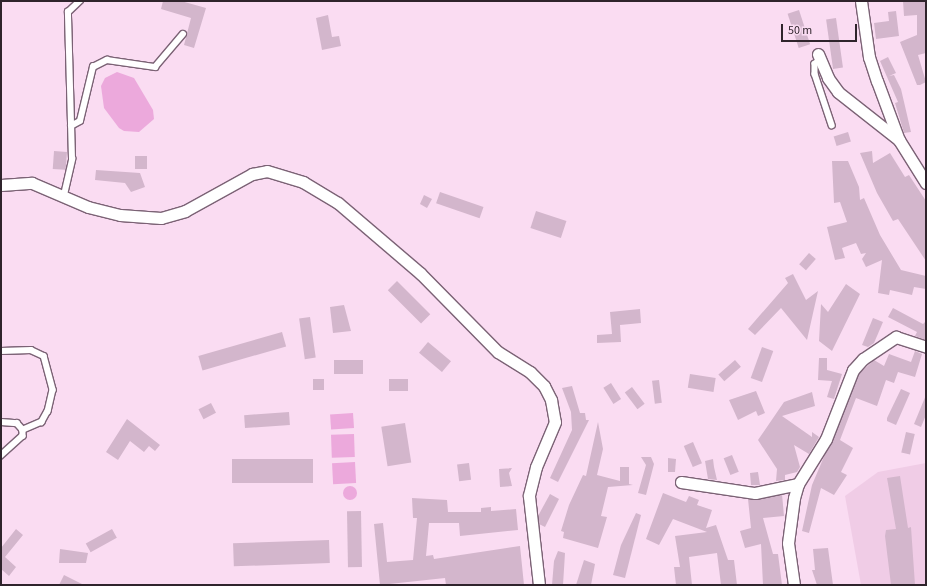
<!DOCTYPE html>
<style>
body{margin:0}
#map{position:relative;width:927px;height:586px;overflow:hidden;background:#fadcf2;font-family:"Source Sans 3",sans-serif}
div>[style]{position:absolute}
.built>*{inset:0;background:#f0cce6}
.water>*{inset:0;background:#eca9dc;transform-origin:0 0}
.round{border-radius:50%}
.building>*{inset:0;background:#d3b6cc;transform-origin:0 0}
.roads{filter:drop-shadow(1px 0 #7b6275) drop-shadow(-1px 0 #7b6275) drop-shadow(0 1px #7b6275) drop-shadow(0 -1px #7b6275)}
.lane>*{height:5.5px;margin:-2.75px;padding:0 2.75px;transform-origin:2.75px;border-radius:2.75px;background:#fff}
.street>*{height:11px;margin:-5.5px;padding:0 5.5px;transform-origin:5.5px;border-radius:5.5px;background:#fff}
span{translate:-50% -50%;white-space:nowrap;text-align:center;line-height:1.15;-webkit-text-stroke:3.5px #fadcf2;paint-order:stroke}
.frame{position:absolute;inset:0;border:2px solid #2f242c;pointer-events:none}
.scale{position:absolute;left:781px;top:24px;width:76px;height:18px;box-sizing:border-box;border:2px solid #2f242c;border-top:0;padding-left:5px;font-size:12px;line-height:14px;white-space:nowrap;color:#2f242c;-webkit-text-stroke:3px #fadcf2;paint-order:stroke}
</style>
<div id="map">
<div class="built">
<div style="clip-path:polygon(926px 463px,926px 585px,861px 585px,845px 496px,878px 472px)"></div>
</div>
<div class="water">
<div style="clip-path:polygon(117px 72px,134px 78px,153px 110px,154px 119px,139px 132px,124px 131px,119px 128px,104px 108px,101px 86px,105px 78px)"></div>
<div style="left:353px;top:413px;width:15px;height:23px;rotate:86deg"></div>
<div style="left:354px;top:434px;width:23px;height:23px;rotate:88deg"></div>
<div style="left:355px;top:462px;width:21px;height:23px;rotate:87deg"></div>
<div class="round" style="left:343px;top:486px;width:14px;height:14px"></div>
</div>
<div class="building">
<div style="clip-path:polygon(163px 1px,181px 1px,206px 8px,194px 48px,184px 45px,191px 18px,161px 9px)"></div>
<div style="clip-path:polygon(903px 1px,926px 1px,926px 53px,918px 55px,926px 82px,920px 85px,917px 85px,900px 42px,917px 35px,917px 15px,904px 16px)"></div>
<div style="left:799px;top:10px;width:36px;height:12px;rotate:72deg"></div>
<div style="clip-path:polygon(896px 11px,899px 36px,876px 39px,874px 23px,889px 21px,888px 12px)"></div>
<div style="clip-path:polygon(328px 15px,332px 37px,339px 36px,341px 46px,322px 50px,316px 18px)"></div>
<div style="left:836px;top:18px;width:50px;height:10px;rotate:82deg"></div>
<div style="clip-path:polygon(888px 57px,896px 73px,889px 76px,894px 75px,901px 89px,911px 132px,904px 133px,895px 103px,898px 102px,880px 61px)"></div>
<div style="left:848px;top:132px;width:10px;height:15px;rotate:73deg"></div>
<div style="left:54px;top:151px;width:13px;height:18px;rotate:4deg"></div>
<div style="clip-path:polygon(872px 151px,873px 163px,890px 153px,905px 177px,909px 175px,926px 201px,926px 261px,898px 219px,893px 221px,877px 193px,860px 153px)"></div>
<div style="left:147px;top:156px;width:13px;height:12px;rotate:90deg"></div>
<div style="clip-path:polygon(832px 161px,848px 161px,859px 187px,860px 200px,864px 198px,880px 235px,901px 270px,926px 276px,926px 289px,914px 287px,912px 295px,890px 290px,889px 295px,878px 293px,882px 260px,866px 267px,862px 259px,866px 253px,861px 254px,856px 243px,842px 248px,845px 258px,835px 260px,827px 227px,847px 222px,840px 202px,834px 203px)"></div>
<div style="clip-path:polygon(96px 170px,140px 173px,145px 187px,131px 192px,125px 183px,95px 180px)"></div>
<div style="left:440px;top:192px;width:46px;height:12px;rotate:19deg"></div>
<div style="clip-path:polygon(424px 195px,432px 199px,427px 208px,420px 204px)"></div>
<div style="left:536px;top:211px;width:32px;height:18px;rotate:18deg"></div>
<div style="left:809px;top:253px;width:9px;height:15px;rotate:41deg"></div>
<div style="clip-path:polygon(793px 274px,806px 300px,818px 291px,807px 340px,781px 308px,755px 335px,748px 329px,788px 283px,785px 278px)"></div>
<div style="left:397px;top:281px;width:47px;height:13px;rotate:45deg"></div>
<div style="clip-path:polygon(846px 284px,860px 294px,832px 351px,819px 341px,821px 304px,828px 312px)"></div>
<div style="clip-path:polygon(344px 305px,351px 331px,333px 333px,330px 307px)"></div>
<div style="clip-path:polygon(893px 308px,923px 324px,926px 321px,926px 340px,915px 336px,917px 332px,888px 317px)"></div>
<div style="clip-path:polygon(640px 309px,641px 323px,620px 325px,621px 342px,597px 343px,597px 335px,612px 334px,610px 312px)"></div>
<div style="left:310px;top:317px;width:41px;height:11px;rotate:82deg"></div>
<div style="clip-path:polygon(873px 318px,883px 322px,874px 343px,868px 347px,862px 345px)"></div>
<div style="left:282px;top:332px;width:15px;height:87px;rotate:74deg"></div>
<div style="left:428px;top:342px;width:30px;height:14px;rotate:40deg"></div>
<div style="left:762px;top:347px;width:12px;height:33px;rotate:20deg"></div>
<div style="clip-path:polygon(915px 351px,922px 354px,915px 377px,898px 372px,894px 383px,886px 380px,877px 406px,856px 398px,840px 440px,853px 448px,841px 472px,847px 475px,834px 495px,821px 488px,809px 533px,802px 531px,812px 485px,859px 374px,874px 360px,884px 366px,889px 354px,911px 362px)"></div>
<div style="clip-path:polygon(819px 358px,827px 358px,827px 370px,842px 374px,834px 399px,827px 397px,832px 381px,818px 380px)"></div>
<div style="left:363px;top:360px;width:14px;height:29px;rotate:90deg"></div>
<div style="left:735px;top:360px;width:9px;height:22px;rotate:49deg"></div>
<div style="left:690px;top:374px;width:26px;height:14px;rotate:9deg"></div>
<div style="left:313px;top:379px;width:11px;height:11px"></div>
<div style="left:389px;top:379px;width:19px;height:12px"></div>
<div style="left:659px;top:380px;width:23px;height:7px;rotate:83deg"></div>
<div style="left:611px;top:383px;width:19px;height:9px;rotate:58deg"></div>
<div style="clip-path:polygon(572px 386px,580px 413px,585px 413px,586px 420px,589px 420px,558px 482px,550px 478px,572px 430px,571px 412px,562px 388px)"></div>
<div style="left:632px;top:387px;width:21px;height:9px;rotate:53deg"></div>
<div style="clip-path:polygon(901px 389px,910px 393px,896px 425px,887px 421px,887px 418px)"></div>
<div style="clip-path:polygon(756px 391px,765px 413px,758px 416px,756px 411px,738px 420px,729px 400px)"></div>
<div style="clip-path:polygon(812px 392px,815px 406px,782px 416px,812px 437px,812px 432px,819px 437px,809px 454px,794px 445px,800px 467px,797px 472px,785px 475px,785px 480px,776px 481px,777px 469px,758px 440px,784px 402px)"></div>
<div style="clip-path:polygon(926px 395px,926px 415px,921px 427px,914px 424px)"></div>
<div style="left:211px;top:403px;width:11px;height:14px;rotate:63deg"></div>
<div style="left:289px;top:412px;width:13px;height:45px;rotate:86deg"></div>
<div style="clip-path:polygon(127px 419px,160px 445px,155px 451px,149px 446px,144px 452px,130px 441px,118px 460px,106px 452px)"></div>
<div style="clip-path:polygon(598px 422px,603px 449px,597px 475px,620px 481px,620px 467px,629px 467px,629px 484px,633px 485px,608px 487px,601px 516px,607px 517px,598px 548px,563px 538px,564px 532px,561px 531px,569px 505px,583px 475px,586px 476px)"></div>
<div style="left:405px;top:423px;width:40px;height:24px;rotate:81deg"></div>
<div style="left:906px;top:432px;width:9px;height:21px;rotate:13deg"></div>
<div style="left:693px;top:442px;width:23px;height:10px;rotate:67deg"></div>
<div style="left:732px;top:455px;width:18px;height:9px;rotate:68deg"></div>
<div style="clip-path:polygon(641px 457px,651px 457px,654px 464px,646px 495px,638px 493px,646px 465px)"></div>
<div style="clip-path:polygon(668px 458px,676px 459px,675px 472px,668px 472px)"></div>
<div style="left:313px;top:459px;width:24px;height:81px;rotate:90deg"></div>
<div style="clip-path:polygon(713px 459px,714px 467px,717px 480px,708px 479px,705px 461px)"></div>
<div style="left:469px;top:463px;width:17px;height:12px;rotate:83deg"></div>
<div style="clip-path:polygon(512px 468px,509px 473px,512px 486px,500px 487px,499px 469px)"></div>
<div style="clip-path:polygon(758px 472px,760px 485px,751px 485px,750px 473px)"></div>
<div style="clip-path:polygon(900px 476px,908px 528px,911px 527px,915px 585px,891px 585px,885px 536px,886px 530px,896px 529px,887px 478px)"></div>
<div style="clip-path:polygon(663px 493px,686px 502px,689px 496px,699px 500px,697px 505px,712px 510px,706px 528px,716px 525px,728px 560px,734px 560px,737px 585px,721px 585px,717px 553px,689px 557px,692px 585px,676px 585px,674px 567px,680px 567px,675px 536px,707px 532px,673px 519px,659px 545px,646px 539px)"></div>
<div style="clip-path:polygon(550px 494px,559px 499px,545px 527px,539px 524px,538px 516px)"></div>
<div style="clip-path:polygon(782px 494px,784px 516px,763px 518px,773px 554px,778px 554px,782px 585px,763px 585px,761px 544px,745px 548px,740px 531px,751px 528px,748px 499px)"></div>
<div style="clip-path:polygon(412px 498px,447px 500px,448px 512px,481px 512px,481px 508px,491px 507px,491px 511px,516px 509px,518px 530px,460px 536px,459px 523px,429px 523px,426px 556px,433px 555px,434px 559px,454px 556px,520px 546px,524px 585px,446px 585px,445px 578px,380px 585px,374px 524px,383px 523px,387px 562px,413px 560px,417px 518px,413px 518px)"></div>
<div style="left:361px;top:511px;width:56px;height:14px;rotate:89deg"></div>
<div style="clip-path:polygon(636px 513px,641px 515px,625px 578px,613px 575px,621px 545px)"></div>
<div style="clip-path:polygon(16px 529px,23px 535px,5px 557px,16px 567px,9px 576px,1px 569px,1px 548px)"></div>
<div style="left:112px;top:529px;width:10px;height:30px;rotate:61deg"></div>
<div style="left:329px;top:540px;width:23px;height:96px;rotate:88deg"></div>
<div style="clip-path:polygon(828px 548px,833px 585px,817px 585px,812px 570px,815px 570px,813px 549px)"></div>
<div style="clip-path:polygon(60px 549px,88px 553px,86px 563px,59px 563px)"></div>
<div style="clip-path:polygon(558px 551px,565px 553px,563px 585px,552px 585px,554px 561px)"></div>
<div style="clip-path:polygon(584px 560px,595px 564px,591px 585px,576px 585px)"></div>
<div style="clip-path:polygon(64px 575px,84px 585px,59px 585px)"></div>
</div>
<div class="roads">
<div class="lane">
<div style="left:821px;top:60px;width:7px;rotate:146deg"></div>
<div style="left:815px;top:64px;width:10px;rotate:90deg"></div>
<div style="left:815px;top:74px;width:54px;rotate:71.6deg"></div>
<div style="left:71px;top:126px;width:10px;rotate:-29deg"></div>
<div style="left:80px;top:121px;width:56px;rotate:-76.5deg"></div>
<div style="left:93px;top:67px;width:16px;rotate:-27deg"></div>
<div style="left:107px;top:60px;width:49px;rotate:8.3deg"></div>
<div style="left:155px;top:67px;width:43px;rotate:-49.7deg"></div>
<div style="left:64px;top:195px;width:37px;rotate:-77deg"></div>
<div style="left:72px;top:159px;width:147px;rotate:-91.6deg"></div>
<div style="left:68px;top:12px;width:16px;rotate:-43deg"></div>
<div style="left:1px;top:351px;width:30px;rotate:-2deg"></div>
<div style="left:31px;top:350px;width:14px;rotate:25deg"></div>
<div style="left:44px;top:356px;width:35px;rotate:75deg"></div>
<div style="left:53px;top:390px;width:22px;rotate:103deg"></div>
<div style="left:48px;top:411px;width:13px;rotate:119deg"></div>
<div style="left:42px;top:422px;width:21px;rotate:157deg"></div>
<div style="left:1px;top:422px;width:16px;rotate:4deg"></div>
<div style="left:17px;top:423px;width:9px;rotate:49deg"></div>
<div style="left:23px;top:430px;width:6px;rotate:90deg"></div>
<div style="left:23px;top:436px;width:30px;rotate:138deg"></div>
</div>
<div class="street">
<div style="left:861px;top:1px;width:57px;rotate:81.9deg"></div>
<div style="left:869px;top:57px;width:25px;rotate:72deg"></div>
<div style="left:877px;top:81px;width:63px;rotate:69.6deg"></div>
<div style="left:899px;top:140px;width:51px;rotate:57.9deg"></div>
<div style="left:818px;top:54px;width:26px;rotate:67deg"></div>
<div style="left:828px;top:78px;width:17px;rotate:54deg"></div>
<div style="left:838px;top:92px;width:78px;rotate:38.2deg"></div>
<div style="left:1px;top:185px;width:31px;rotate:-4deg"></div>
<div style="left:32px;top:183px;width:61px;rotate:23.2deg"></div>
<div style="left:88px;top:207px;width:33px;rotate:14deg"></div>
<div style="left:120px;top:215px;width:41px;rotate:4.2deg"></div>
<div style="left:161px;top:218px;width:25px;rotate:-16deg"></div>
<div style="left:185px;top:211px;width:77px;rotate:-28.9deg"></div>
<div style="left:252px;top:174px;width:15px;rotate:-11deg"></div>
<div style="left:267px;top:171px;width:38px;rotate:17deg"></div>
<div style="left:303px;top:182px;width:41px;rotate:31deg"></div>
<div style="left:338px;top:203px;width:108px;rotate:40.5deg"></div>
<div style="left:420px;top:273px;width:111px;rotate:45.4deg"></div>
<div style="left:498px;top:352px;width:38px;rotate:32deg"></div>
<div style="left:530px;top:372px;width:20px;rotate:45deg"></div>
<div style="left:544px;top:386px;width:16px;rotate:63deg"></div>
<div style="left:551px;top:400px;width:22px;rotate:80deg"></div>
<div style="left:555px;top:422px;width:49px;rotate:112.9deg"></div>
<div style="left:536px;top:467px;width:30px;rotate:104deg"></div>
<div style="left:529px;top:496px;width:90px;rotate:83.6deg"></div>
<div style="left:681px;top:482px;width:75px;rotate:8.5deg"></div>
<div style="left:755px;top:493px;width:44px;rotate:-11.8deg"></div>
<div style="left:794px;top:585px;width:42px;rotate:-98.1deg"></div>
<div style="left:788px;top:543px;width:45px;rotate:-82.4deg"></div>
<div style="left:794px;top:498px;width:15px;rotate:-74deg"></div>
<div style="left:798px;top:484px;width:53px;rotate:-58.1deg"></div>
<div style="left:826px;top:439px;width:74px;rotate:-68.6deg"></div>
<div style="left:853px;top:370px;width:15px;rotate:-48deg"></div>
<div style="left:863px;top:359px;width:40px;rotate:-34deg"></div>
<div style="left:896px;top:337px;width:32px;rotate:18deg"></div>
</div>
</div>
<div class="frame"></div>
<div class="scale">50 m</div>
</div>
